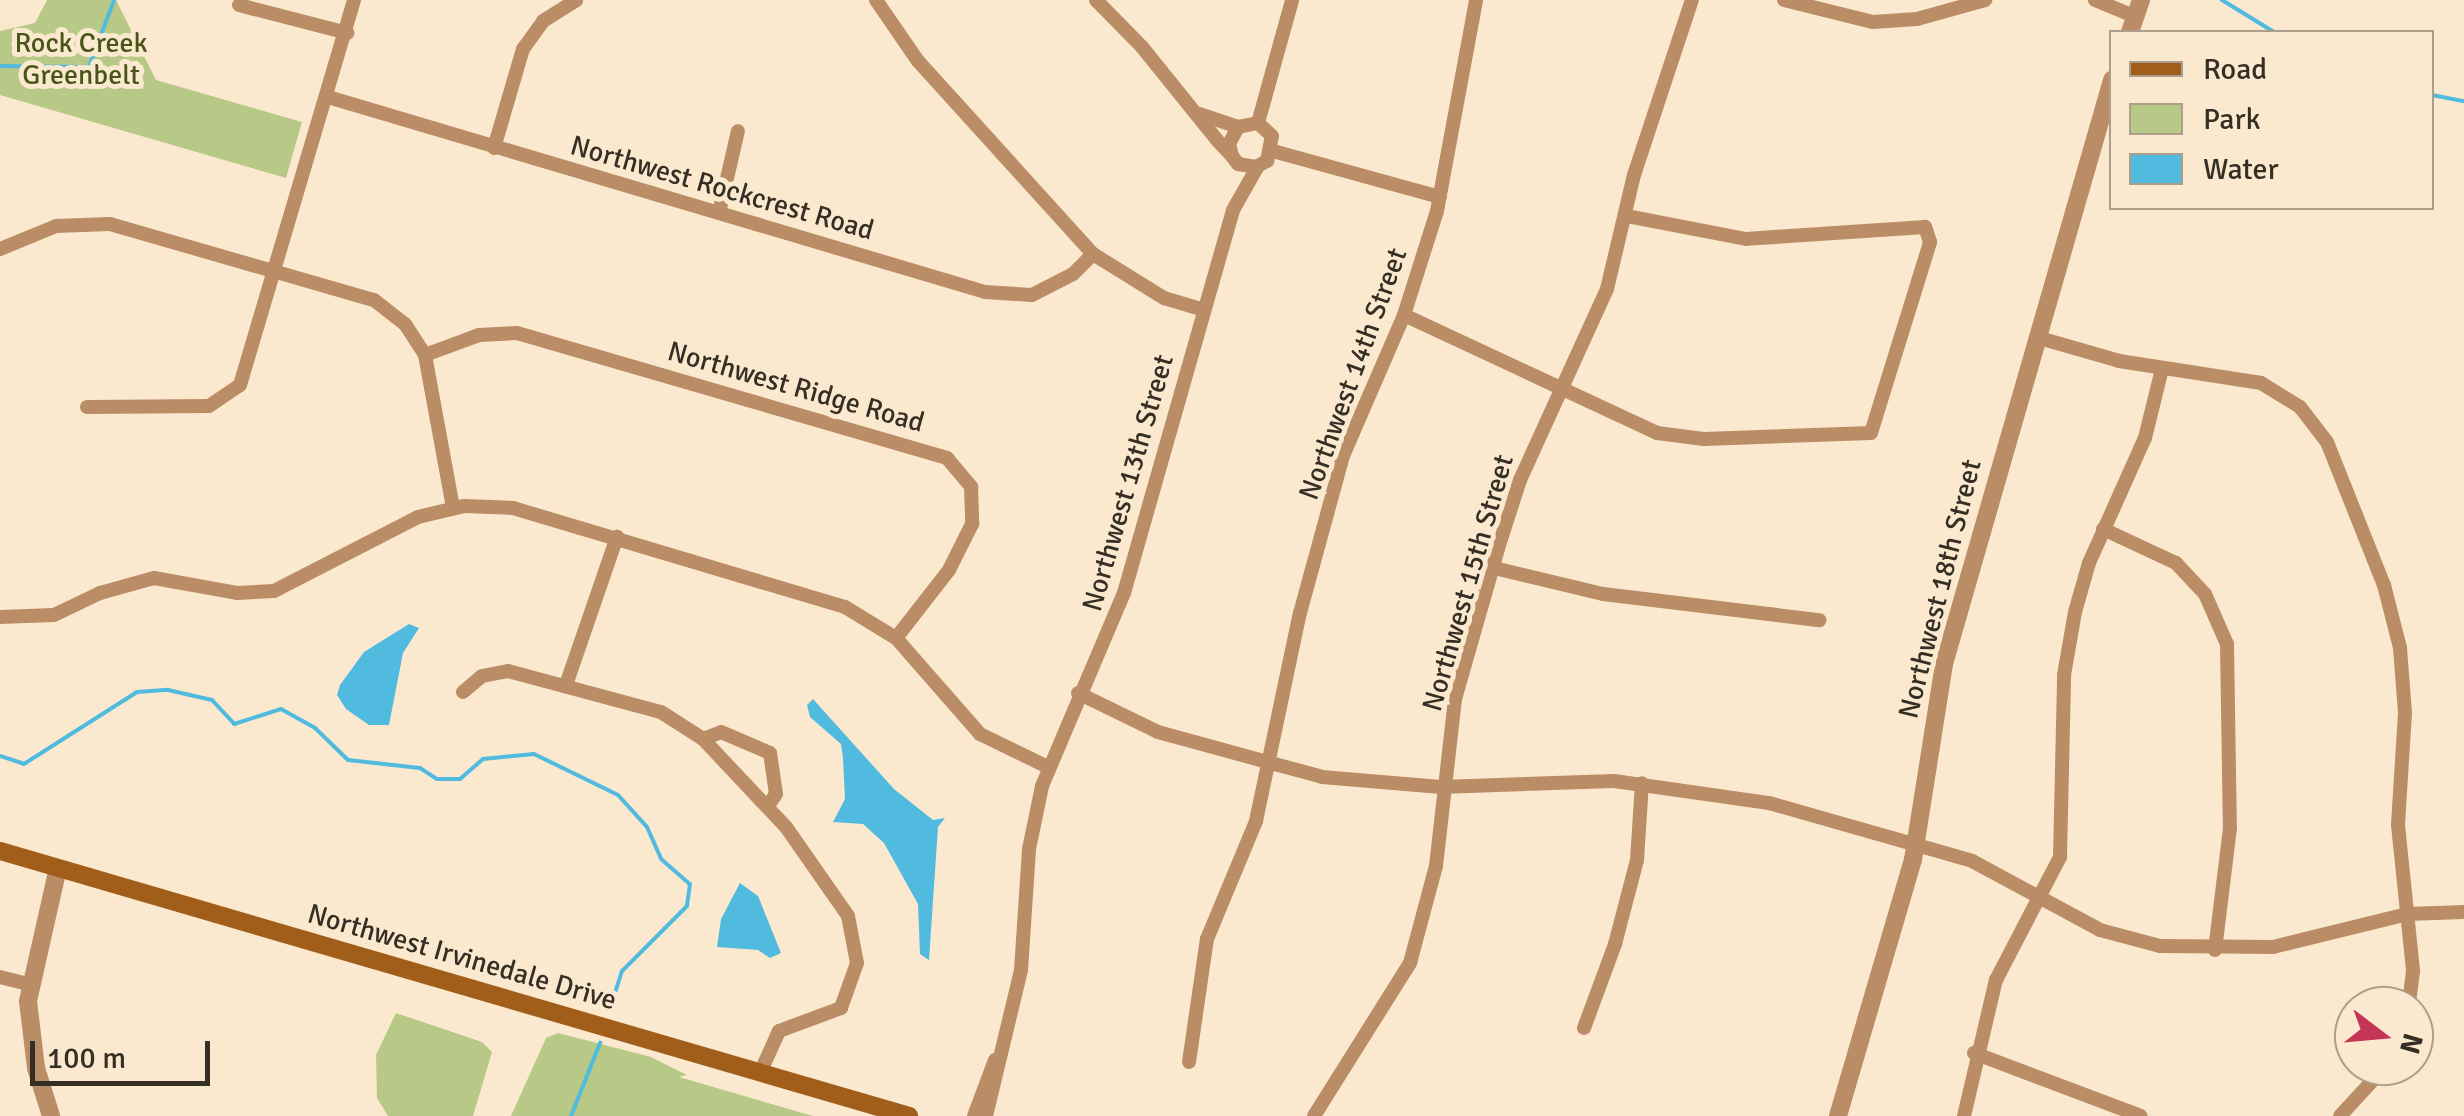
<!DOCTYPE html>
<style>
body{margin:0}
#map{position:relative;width:2464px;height:1116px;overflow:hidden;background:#fbe9cf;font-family:Signika,sans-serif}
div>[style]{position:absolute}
.green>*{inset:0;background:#b8c987}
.water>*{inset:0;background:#50badf}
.stream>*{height:4px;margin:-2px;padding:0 2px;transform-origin:2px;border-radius:2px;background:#50badf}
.minor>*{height:14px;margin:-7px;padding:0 7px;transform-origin:7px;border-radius:7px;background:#bb8d67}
.tertiary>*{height:18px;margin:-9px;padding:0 9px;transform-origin:9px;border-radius:9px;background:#bb8d67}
.secondary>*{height:18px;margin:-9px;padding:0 9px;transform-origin:9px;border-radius:9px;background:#a05e1a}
span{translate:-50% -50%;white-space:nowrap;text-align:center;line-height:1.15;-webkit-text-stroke:10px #fbe9cf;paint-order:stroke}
.park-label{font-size:28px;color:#485418}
.street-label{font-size:28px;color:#352e24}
.legend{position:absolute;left:2109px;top:30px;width:325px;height:180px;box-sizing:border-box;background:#fbe9cf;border:2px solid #ac9e8b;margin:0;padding:12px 18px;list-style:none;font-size:30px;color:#352e24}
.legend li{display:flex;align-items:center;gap:20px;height:50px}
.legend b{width:50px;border:2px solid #ac9e8b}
.north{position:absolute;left:2334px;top:986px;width:100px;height:100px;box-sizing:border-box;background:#fbe9cf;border:2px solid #ac9e8b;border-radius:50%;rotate:106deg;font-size:28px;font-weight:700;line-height:40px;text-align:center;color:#352e24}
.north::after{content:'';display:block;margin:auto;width:35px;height:45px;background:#c53557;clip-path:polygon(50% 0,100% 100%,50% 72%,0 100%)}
.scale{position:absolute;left:30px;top:1041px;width:180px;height:45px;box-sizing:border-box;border:5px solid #352e24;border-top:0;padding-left:12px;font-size:30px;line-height:35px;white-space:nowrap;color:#352e24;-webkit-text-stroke:8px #fbe9cf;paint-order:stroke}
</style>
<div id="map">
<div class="green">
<div style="clip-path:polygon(47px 0,116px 0,156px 80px,302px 122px,286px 178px,0 95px,0 31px,35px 23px)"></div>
<div style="clip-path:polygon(396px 1013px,482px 1042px,492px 1052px,473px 1116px,388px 1116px,377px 1098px,376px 1055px)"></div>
<div style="clip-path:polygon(558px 1033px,651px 1057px,687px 1075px,679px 1077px,813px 1116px,511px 1116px,546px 1038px)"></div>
</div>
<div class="water">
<div style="clip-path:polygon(409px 624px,419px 628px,403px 653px,389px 725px,369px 725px,346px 709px,337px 695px,340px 685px,364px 652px)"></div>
<div style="clip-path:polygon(813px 699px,894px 789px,933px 820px,945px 818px,938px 827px,929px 960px,920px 954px,918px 904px,884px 843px,863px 824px,833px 822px,845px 799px,843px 758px,841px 744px,810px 717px,807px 705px)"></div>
<div style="clip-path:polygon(740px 883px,758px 896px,781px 953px,770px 958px,758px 950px,717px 947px,721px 919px)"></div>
</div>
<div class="stream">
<div style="left:2222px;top:0;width:61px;rotate:31.6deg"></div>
<div style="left:0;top:66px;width:89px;rotate:0.6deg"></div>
<div style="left:89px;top:67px;width:72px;rotate:-69.5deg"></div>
<div style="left:2432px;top:95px;width:33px;rotate:11deg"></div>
<div style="left:0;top:756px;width:25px;rotate:18deg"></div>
<div style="left:24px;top:764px;width:134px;rotate:-32.5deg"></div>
<div style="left:137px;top:692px;width:31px;rotate:-4deg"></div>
<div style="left:168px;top:690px;width:45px;rotate:12.8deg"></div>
<div style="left:212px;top:700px;width:33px;rotate:47deg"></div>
<div style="left:234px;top:724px;width:49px;rotate:-17.7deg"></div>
<div style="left:281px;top:709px;width:39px;rotate:29deg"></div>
<div style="left:315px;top:728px;width:46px;rotate:44.1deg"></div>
<div style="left:348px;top:760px;width:72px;rotate:6.3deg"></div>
<div style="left:420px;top:768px;width:20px;rotate:33deg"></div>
<div style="left:437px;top:779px;width:23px"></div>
<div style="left:460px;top:779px;width:30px;rotate:-41deg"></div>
<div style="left:483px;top:759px;width:51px;rotate:-5.6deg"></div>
<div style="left:534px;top:754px;width:93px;rotate:26deg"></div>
<div style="left:618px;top:795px;width:43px;rotate:47.8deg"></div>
<div style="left:647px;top:827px;width:35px;rotate:66deg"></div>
<div style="left:661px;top:859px;width:38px;rotate:41deg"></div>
<div style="left:690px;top:884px;width:22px;rotate:98deg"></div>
<div style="left:687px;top:906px;width:92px;rotate:135deg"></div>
<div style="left:622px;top:971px;width:40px;rotate:108deg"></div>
<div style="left:571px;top:1116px;width:79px;rotate:-68.3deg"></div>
</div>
<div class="minor">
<div style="left:876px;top:0;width:74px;rotate:55.5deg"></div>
<div style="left:918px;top:61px;width:261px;rotate:47.8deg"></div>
<div style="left:1093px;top:254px;width:84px;rotate:31.8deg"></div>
<div style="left:1164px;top:298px;width:42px;rotate:16.7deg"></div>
<div style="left:1096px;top:0;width:66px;rotate:45.6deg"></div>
<div style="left:1142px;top:47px;width:119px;rotate:51.1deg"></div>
<div style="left:1217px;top:140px;width:22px;rotate:47deg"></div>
<div style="left:1232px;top:156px;width:10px;rotate:53deg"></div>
<div style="left:1238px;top:164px;width:18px;rotate:9deg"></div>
<div style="left:1256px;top:167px;width:13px;rotate:-29deg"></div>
<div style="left:1267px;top:161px;width:25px;rotate:-79deg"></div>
<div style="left:1272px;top:136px;width:19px;rotate:-137deg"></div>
<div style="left:1258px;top:123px;width:20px;rotate:169deg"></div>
<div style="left:1238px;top:127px;width:19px;rotate:118deg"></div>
<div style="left:1229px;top:144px;width:12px;rotate:76deg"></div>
<div style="left:1784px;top:0;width:92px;rotate:13.9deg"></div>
<div style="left:1873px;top:22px;width:44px;rotate:-3.9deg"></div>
<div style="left:1917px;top:19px;width:71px;rotate:-15.6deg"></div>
<div style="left:2095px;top:0;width:44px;rotate:22.5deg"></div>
<div style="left:239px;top:5px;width:112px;rotate:14.5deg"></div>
<div style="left:328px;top:97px;width:685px;rotate:16.53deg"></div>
<div style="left:985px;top:292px;width:47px;rotate:3.7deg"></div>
<div style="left:1032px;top:295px;width:46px;rotate:-27.1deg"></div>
<div style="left:1073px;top:274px;width:28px;rotate:-45deg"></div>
<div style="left:1200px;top:114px;width:40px;rotate:18.9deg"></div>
<div style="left:1258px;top:123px;width:128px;rotate:-74.5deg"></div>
<div style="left:494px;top:148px;width:103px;rotate:-73.7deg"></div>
<div style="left:523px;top:49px;width:34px;rotate:-54deg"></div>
<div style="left:543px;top:21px;width:39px;rotate:-32deg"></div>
<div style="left:1273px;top:151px;width:173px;rotate:15.4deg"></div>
<div style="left:719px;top:213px;width:84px;rotate:-77deg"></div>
<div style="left:0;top:249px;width:61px;rotate:-22.3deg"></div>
<div style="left:56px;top:226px;width:54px;rotate:-2.1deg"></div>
<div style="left:110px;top:224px;width:275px;rotate:16.1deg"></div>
<div style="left:374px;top:300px;width:39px;rotate:38deg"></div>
<div style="left:405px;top:324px;width:37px;rotate:57deg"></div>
<div style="left:425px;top:355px;width:156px;rotate:79.6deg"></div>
<div style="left:1404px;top:315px;width:279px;rotate:25deg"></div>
<div style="left:1657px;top:433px;width:47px;rotate:7.3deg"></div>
<div style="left:1704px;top:439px;width:167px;rotate:-2.1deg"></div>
<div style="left:1871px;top:433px;width:200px;rotate:-72.8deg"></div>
<div style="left:1930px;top:242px;width:16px;rotate:-108deg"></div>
<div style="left:1925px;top:227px;width:179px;rotate:176.2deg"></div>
<div style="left:1746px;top:239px;width:122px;rotate:-169.1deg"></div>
<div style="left:2036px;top:337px;width:86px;rotate:16.1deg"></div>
<div style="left:2119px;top:361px;width:144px;rotate:8.8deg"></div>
<div style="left:2261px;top:383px;width:46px;rotate:31.6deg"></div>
<div style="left:2300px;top:407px;width:44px;rotate:52.4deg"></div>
<div style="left:2327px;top:442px;width:154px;rotate:68.3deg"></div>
<div style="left:2384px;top:585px;width:65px;rotate:75.7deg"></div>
<div style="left:2400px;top:648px;width:65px;rotate:85.6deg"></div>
<div style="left:2405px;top:713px;width:112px;rotate:93.6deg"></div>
<div style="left:2398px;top:825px;width:147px;rotate:84.1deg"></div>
<div style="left:2413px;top:971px;width:35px;rotate:97deg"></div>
<div style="left:425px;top:355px;width:58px;rotate:-20.3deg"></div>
<div style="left:479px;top:335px;width:38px;rotate:-3deg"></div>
<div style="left:517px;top:333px;width:448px;rotate:16.2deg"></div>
<div style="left:947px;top:458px;width:38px;rotate:50deg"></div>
<div style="left:971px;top:487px;width:37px;rotate:88deg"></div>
<div style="left:972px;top:524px;width:51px;rotate:116.6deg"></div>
<div style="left:949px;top:570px;width:86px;rotate:127.9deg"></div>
<div style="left:87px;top:407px;width:122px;rotate:-0.5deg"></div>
<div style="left:209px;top:406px;width:37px;rotate:-34deg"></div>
<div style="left:240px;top:385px;width:402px;rotate:-73.5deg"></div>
<div style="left:2103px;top:529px;width:81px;rotate:25deg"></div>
<div style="left:2176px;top:563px;width:42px;rotate:46.9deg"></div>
<div style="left:2205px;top:594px;width:55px;rotate:66.3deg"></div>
<div style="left:2227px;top:644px;width:184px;rotate:89.1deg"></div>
<div style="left:2230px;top:828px;width:123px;rotate:97deg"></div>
<div style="left:1494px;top:568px;width:112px;rotate:13.4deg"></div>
<div style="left:1603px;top:594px;width:218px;rotate:6.9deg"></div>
<div style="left:0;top:617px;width:54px;rotate:-2.1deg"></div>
<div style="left:54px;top:615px;width:51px;rotate:-25.6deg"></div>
<div style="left:100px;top:593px;width:56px;rotate:-15.5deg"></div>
<div style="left:154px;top:578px;width:84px;rotate:10.2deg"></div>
<div style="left:237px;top:593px;width:37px;rotate:-3deg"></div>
<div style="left:274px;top:591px;width:162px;rotate:-27.2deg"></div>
<div style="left:418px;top:517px;width:47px;rotate:-13.4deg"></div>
<div style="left:464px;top:506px;width:49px;rotate:2.3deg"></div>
<div style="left:513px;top:508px;width:346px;rotate:16.6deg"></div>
<div style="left:845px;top:607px;width:60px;rotate:31.3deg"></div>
<div style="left:896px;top:638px;width:128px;rotate:48.8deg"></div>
<div style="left:980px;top:734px;width:76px;rotate:25.9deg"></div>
<div style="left:566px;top:685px;width:157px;rotate:-71deg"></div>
<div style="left:463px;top:692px;width:25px;rotate:-40deg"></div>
<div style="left:482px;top:676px;width:26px;rotate:-11deg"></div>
<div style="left:508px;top:671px;width:158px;rotate:15deg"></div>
<div style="left:661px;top:712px;width:50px;rotate:32.7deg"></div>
<div style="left:703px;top:739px;width:121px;rotate:46.7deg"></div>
<div style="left:786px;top:827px;width:108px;rotate:55.1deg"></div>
<div style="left:848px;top:916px;width:48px;rotate:79.2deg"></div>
<div style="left:857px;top:963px;width:48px;rotate:109.6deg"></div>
<div style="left:841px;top:1008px;width:66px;rotate:159.6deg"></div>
<div style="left:779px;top:1031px;width:46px;rotate:114.3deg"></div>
<div style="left:1078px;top:693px;width:89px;rotate:26deg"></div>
<div style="left:1158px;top:732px;width:170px;rotate:15.3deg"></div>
<div style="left:1322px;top:777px;width:119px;rotate:4.8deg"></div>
<div style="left:1441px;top:787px;width:173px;rotate:-2deg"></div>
<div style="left:1614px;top:781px;width:157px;rotate:8.1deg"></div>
<div style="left:1769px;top:803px;width:211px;rotate:15.9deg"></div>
<div style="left:1972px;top:861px;width:145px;rotate:28.3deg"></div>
<div style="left:2100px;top:930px;width:62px;rotate:14.9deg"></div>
<div style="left:2160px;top:946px;width:113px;rotate:0.5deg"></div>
<div style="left:2273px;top:947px;width:138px;rotate:-13.8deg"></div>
<div style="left:2407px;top:914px;width:57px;rotate:-2deg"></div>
<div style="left:703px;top:739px;width:19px;rotate:-21deg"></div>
<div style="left:721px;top:732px;width:53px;rotate:23.2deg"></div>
<div style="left:770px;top:753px;width:41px;rotate:81.7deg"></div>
<div style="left:776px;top:794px;width:14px;rotate:124deg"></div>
<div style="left:0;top:977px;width:29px;rotate:14deg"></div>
<div style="left:1584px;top:1028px;width:90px;rotate:-69.7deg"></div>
<div style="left:1615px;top:944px;width:87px;rotate:-75.3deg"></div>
<div style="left:1637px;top:860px;width:77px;rotate:-86.3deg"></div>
<div style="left:1974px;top:1053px;width:178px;rotate:20.7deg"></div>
<div style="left:1189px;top:1062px;width:124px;rotate:-81.7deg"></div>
<div style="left:1207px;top:939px;width:128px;rotate:-67.4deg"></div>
<div style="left:1256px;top:821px;width:213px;rotate:-78.1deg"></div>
<div style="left:1300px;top:613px;width:163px;rotate:-74.7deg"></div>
<div style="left:1343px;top:456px;width:154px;rotate:-66.6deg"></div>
<div style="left:1404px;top:315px;width:109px;rotate:-72.4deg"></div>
<div style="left:1437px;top:211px;width:215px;rotate:-79.5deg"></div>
<div style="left:974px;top:1116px;width:60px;rotate:-69.4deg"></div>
<div style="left:986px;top:1116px;width:150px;rotate:-76.5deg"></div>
<div style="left:1021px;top:970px;width:121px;rotate:-86.2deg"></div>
<div style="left:1029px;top:849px;width:64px;rotate:-78.3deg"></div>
<div style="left:1042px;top:786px;width:210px;rotate:-67deg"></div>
<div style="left:1124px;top:593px;width:398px;rotate:-74.1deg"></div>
<div style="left:1233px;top:210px;width:51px;rotate:-60.4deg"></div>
<div style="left:1314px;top:1116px;width:181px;rotate:-57.9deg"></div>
<div style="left:1410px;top:963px;width:100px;rotate:-75deg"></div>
<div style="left:1436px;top:866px;width:168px;rotate:-83.5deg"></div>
<div style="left:1455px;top:699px;width:166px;rotate:-74deg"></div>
<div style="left:1501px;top:539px;width:62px;rotate:-72.1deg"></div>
<div style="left:1520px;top:480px;width:210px;rotate:-65.5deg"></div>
<div style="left:1607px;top:289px;width:117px;rotate:-76.7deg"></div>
<div style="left:1634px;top:175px;width:184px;rotate:-71.7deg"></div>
<div style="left:1964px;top:1116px;width:140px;rotate:-76.8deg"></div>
<div style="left:1996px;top:980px;width:139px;rotate:-62.5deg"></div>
<div style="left:2060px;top:857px;width:182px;rotate:-88.7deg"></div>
<div style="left:2064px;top:675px;width:64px;rotate:-80.1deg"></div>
<div style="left:2075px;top:612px;width:51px;rotate:-74.1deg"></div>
<div style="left:2089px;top:563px;width:137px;rotate:-65.9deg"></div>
<div style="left:2145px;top:438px;width:71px;rotate:-76.2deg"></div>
<div style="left:2340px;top:1116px;width:68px;rotate:-47.4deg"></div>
</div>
<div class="tertiary">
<div style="left:2130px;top:32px;width:34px;rotate:-71deg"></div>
<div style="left:51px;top:1116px;width:50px;rotate:-107.4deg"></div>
<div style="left:36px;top:1068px;width:67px;rotate:-96.8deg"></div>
<div style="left:28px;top:1001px;width:136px;rotate:-77.3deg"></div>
<div style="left:1838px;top:1116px;width:267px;rotate:-73.7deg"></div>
<div style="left:1913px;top:860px;width:198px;rotate:-81deg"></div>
<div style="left:1944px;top:664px;width:608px;rotate:-73.95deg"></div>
</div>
<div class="secondary">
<div style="left:0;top:851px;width:947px;rotate:16.25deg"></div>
</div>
<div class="park-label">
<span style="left:81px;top:59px">Rock Creek<br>Greenbelt</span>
</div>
<div class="street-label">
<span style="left:722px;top:188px;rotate:16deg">Northwest Rockcrest Road</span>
<span style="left:1353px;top:374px;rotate:-70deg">Northwest 14th Street</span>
<span style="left:796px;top:387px;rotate:16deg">Northwest Ridge Road</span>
<span style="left:1128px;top:483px;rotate:-74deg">Northwest 13th Street</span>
<span style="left:1468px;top:583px;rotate:-74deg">Northwest 15th Street</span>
<span style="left:1940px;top:589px;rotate:-76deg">Northwest 18th Street</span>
<span style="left:462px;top:957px;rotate:16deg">Northwest Irvinedale Drive</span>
</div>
<ul class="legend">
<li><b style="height:12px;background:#a05e1a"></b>Road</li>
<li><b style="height:28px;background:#b8c987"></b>Park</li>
<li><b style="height:28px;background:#50badf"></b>Water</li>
</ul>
<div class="north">N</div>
<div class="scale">100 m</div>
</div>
